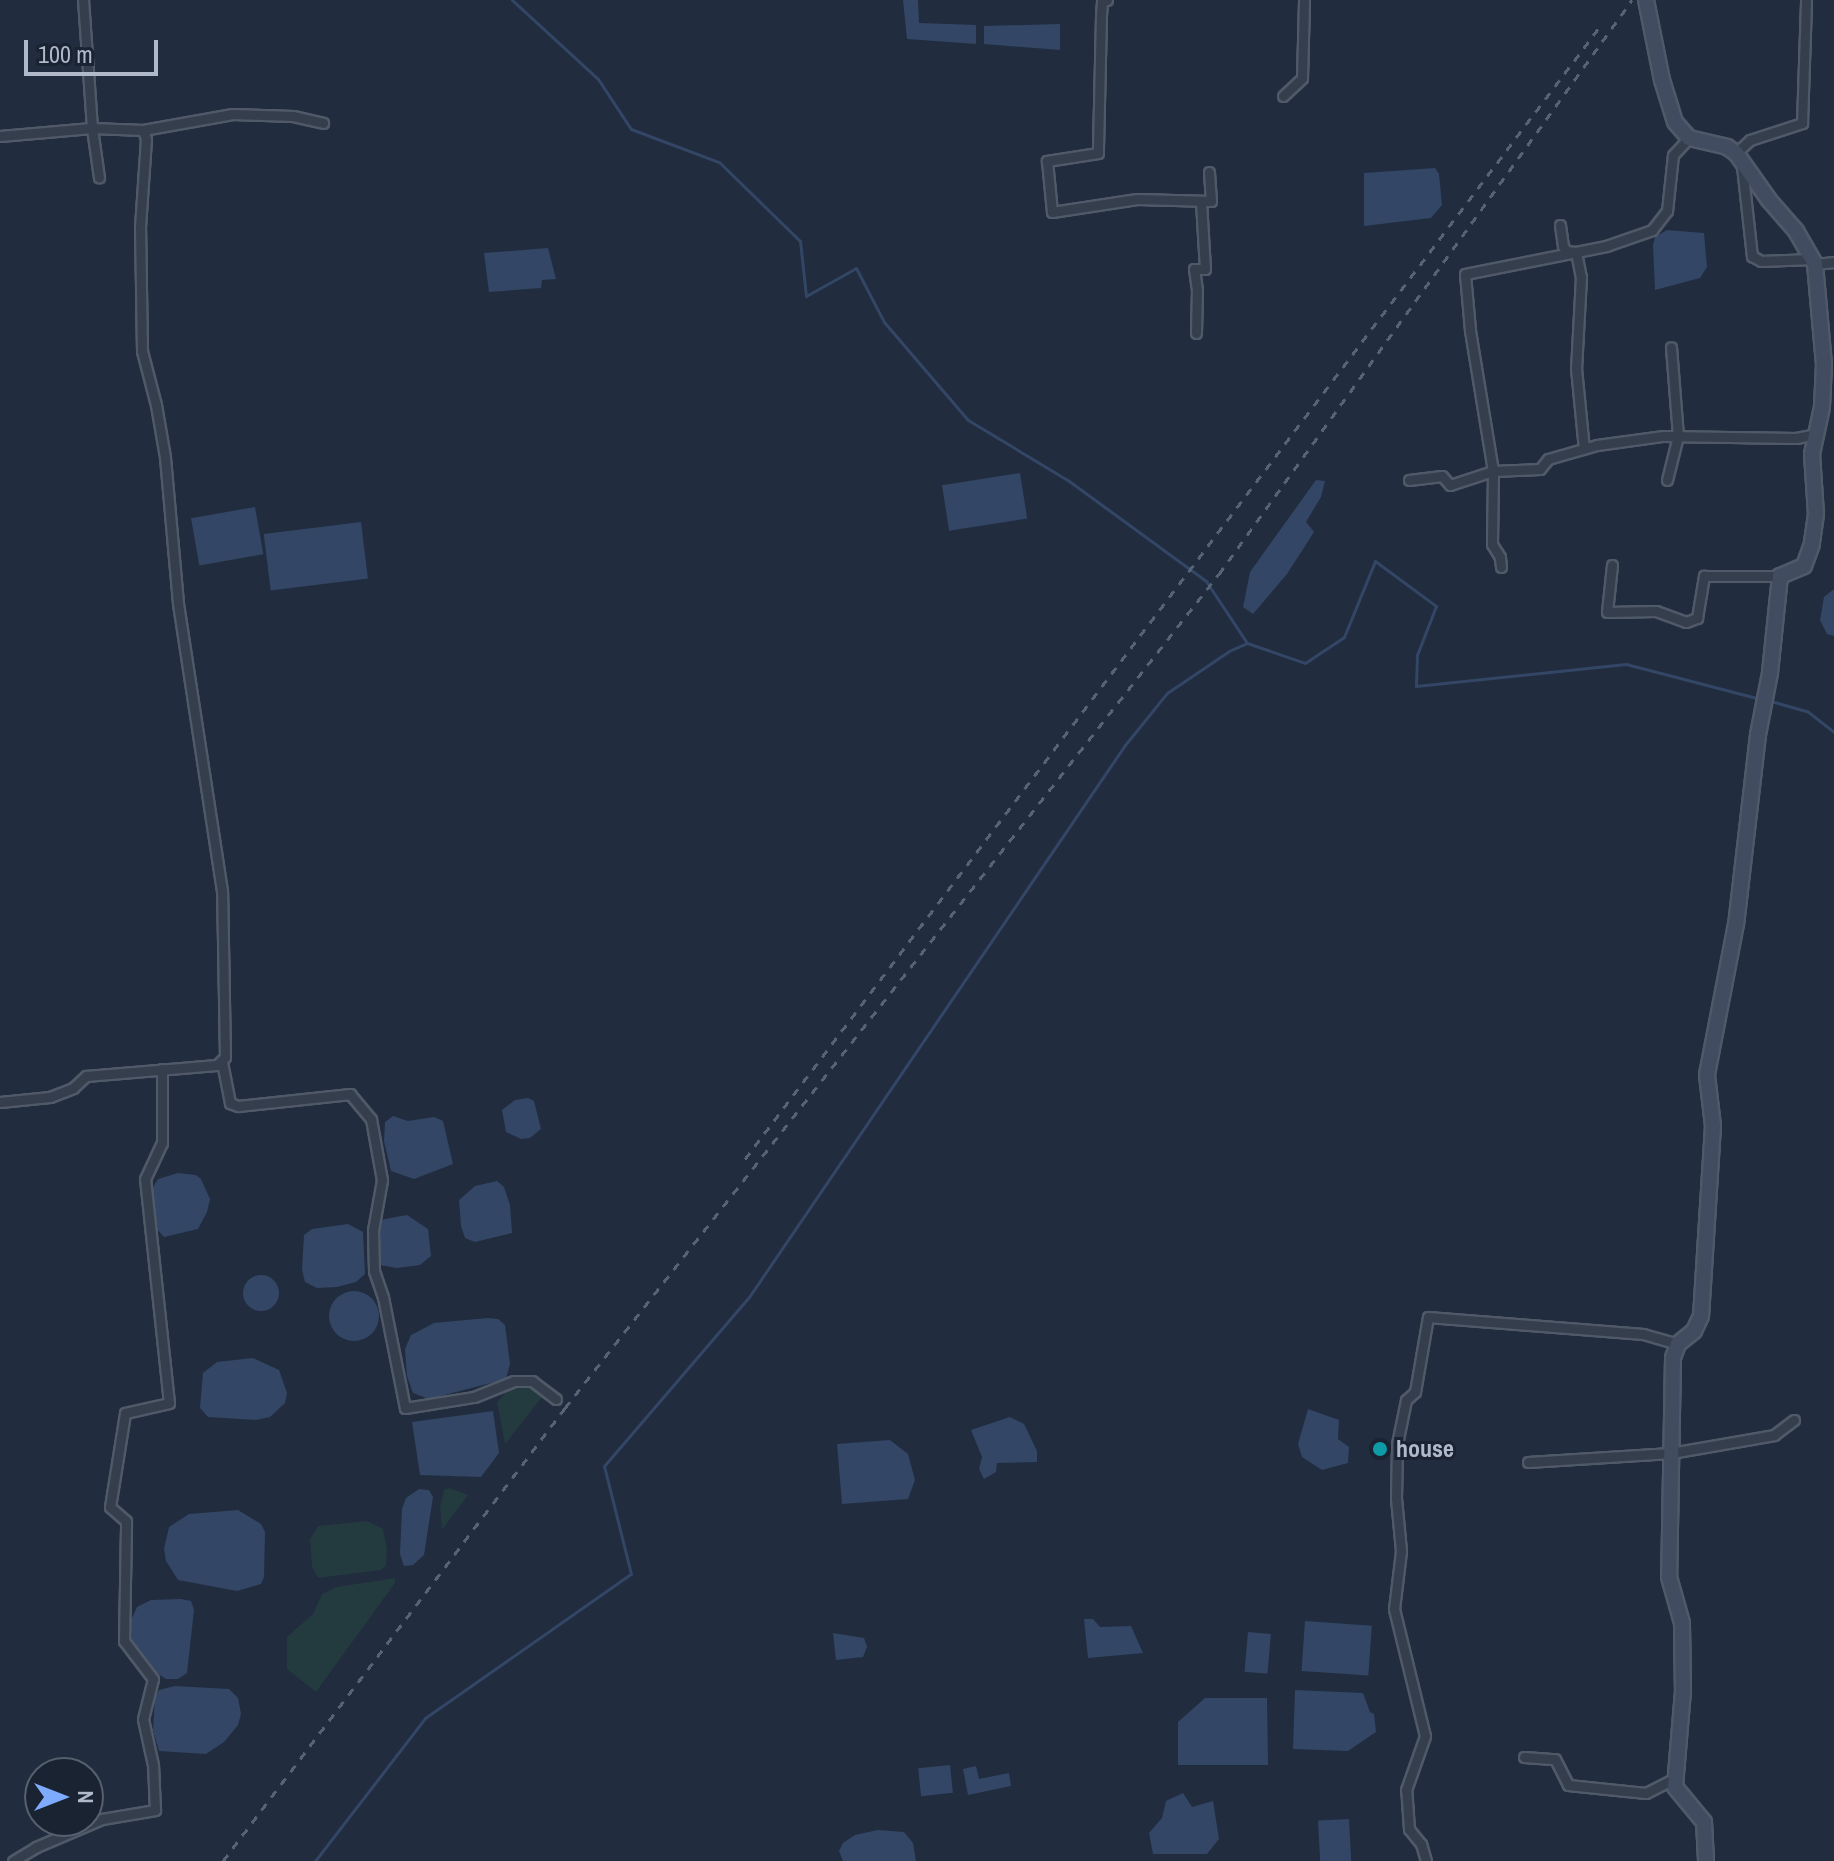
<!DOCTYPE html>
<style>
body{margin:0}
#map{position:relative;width:1834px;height:1861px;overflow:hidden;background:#212c3e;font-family:"Archivo Narrow",sans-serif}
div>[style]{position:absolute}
.green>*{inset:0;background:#233a3e}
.water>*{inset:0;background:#334666;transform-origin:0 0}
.round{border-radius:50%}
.stream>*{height:3px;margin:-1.5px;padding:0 1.5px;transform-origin:1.5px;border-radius:1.5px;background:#334666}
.roads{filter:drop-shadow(2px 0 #505968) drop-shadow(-2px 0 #505968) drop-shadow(0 2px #505968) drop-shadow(0 -2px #505968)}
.street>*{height:9px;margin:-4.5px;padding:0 4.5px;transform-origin:4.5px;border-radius:4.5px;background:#353e4d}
.secondary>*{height:14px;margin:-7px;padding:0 7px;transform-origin:7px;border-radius:7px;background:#424c61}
.rail>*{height:3px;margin-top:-1.5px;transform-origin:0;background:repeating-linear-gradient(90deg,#566275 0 8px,transparent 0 16px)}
.dots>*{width:22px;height:22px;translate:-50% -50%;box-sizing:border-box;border:4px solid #1a2332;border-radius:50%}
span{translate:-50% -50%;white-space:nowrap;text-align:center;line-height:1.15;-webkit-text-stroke:6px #1a2332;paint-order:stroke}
.poi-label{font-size:24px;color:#b0b9c9;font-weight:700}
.left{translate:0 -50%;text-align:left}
.north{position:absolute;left:24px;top:1757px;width:80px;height:80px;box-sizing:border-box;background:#1a2332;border:2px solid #565f6e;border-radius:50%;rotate:90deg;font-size:22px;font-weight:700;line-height:32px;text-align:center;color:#b0b9c9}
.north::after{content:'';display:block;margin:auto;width:28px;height:36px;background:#7fabff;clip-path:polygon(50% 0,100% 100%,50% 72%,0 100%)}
.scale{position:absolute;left:24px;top:40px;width:134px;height:36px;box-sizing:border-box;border:4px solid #b0b9c9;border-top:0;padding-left:10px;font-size:24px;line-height:28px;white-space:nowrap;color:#b0b9c9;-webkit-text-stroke:6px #1a2332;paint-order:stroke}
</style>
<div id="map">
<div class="green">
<div style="clip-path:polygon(526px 1385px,543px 1396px,505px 1444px,497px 1402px,508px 1390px)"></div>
<div style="clip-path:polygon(450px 1488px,468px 1495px,442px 1530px,440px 1506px,444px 1490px)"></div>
<div style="clip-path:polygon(367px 1521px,383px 1529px,387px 1549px,386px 1566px,381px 1570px,318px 1578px,312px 1567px,310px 1539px,318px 1526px)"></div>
<div style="clip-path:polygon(395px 1578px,395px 1583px,316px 1692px,287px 1669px,287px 1637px,313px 1614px,322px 1594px,336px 1587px)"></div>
</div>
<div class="water">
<div style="clip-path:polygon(903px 0,918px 0,919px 23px,976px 25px,976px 44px,907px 39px)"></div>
<div style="clip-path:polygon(1060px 24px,1060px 50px,984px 44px,984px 26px)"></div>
<div style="clip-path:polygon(1435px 168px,1439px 174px,1442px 205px,1431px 218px,1364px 226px,1364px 173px)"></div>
<div style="clip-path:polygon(1667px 230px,1704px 233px,1707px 267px,1700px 278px,1655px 290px,1653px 245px,1655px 237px)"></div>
<div style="clip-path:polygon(548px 248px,556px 279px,542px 280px,541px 288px,489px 292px,484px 253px)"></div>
<div style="left:1020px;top:473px;width:46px;height:79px;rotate:81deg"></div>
<div style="clip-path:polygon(1316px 480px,1325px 481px,1321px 497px,1306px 522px,1314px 532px,1287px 574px,1253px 614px,1243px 607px,1250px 572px)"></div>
<div style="left:255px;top:507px;width:48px;height:65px;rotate:80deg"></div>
<div style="left:361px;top:522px;width:57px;height:98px;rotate:83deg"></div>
<div style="clip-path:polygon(1834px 589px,1834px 636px,1827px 634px,1820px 620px,1824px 597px)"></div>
<div style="clip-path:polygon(528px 1098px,534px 1101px,541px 1129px,530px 1138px,521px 1139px,506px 1132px,502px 1110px,515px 1100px)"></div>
<div style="clip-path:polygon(393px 1116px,408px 1121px,434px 1117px,443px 1121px,453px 1164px,414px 1179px,391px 1171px,384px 1141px,385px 1122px)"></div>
<div style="clip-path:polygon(178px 1173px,196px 1175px,201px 1179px,210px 1199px,207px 1212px,198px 1229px,164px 1237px,155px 1227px,152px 1189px,158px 1179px)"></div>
<div style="clip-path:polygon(497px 1181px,504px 1187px,510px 1205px,512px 1233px,475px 1242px,465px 1238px,461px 1226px,459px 1200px,475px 1186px)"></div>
<div style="clip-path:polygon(407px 1215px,428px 1229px,431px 1256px,420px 1265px,397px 1268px,380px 1265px,380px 1220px)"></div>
<div style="clip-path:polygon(348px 1224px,363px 1232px,365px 1274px,356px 1282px,337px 1287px,317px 1288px,305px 1282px,302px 1270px,304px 1235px,312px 1229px)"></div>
<div class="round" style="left:243px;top:1275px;width:36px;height:36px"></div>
<div class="round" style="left:329px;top:1291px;width:50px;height:50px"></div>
<div style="clip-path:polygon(488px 1318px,498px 1319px,505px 1325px,510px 1364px,506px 1379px,429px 1399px,413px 1393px,407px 1376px,405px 1349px,411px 1335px,434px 1323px)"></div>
<div style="clip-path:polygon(253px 1358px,279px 1370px,287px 1393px,285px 1403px,270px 1417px,256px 1420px,208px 1417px,200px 1408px,203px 1373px,217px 1362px)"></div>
<div style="clip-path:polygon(1308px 1409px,1339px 1420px,1338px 1439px,1349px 1447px,1348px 1463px,1322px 1470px,1302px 1457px,1298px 1444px)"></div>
<div style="clip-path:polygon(493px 1411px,499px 1453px,481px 1477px,420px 1475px,412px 1422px)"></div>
<div style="clip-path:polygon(1010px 1417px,1024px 1424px,1037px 1451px,1037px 1462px,997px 1463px,996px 1472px,984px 1479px,979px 1469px,982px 1457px,971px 1430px)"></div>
<div style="clip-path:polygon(890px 1440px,908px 1454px,915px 1480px,908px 1499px,842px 1504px,837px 1444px)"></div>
<div style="clip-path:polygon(419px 1489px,429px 1490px,433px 1497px,424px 1555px,413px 1565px,404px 1566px,400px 1554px,402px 1509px,406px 1498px)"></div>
<div style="clip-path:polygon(238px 1510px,261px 1524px,265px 1532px,264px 1577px,261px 1584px,237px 1591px,178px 1580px,166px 1561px,164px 1549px,169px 1527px,189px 1514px)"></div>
<div style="clip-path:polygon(181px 1599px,191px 1601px,194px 1610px,187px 1673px,178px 1679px,166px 1679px,152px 1670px,131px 1644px,128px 1627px,137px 1607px,151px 1600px)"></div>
<div style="clip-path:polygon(1084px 1619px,1093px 1619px,1100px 1627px,1131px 1626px,1143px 1653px,1088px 1658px)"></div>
<div style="left:1305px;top:1621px;width:67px;height:50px;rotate:4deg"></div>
<div style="left:1248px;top:1632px;width:23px;height:40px;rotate:5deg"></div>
<div style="clip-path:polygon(833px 1633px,864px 1638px,867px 1647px,863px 1657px,836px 1660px)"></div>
<div style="clip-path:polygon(175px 1686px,229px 1689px,238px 1698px,241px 1714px,238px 1725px,224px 1742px,206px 1754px,159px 1751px,153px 1730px,155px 1697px,159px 1690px)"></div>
<div style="clip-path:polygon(1295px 1690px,1363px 1693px,1370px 1712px,1374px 1714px,1376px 1732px,1348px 1751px,1293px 1749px)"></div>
<div style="clip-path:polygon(1205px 1698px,1267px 1698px,1268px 1765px,1178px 1765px,1178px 1722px)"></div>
<div style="left:950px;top:1765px;width:28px;height:32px;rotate:84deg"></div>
<div style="clip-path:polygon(976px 1766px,979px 1779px,1009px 1773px,1011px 1786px,968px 1795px,963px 1769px)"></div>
<div style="clip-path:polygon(1183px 1793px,1192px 1807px,1213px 1801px,1219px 1839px,1207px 1854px,1153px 1854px,1149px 1833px,1162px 1818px,1166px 1801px)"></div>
<div style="left:1349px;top:1819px;width:42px;height:31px;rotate:87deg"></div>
<div style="clip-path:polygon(878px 1830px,904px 1832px,913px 1843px,916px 1861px,843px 1861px,839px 1851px,843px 1843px,855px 1835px)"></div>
</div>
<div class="stream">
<div style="left:512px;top:0;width:117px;rotate:42.6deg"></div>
<div style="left:598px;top:79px;width:60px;rotate:56.6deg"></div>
<div style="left:631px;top:129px;width:94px;rotate:20.6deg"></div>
<div style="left:719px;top:162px;width:113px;rotate:44.3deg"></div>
<div style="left:800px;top:241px;width:55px;rotate:83.8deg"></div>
<div style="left:806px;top:296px;width:57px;rotate:-29.2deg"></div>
<div style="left:856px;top:268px;width:61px;rotate:62.6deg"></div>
<div style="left:884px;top:322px;width:129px;rotate:49.4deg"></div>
<div style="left:968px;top:420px;width:118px;rotate:31.1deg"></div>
<div style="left:1069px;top:481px;width:170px;rotate:36.1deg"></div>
<div style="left:1206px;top:581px;width:74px;rotate:56.5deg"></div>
<div style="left:1247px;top:643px;width:61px;rotate:19deg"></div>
<div style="left:1305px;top:663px;width:47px;rotate:-33.7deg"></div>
<div style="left:1344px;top:637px;width:82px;rotate:-67.8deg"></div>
<div style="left:1375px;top:561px;width:76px;rotate:36.4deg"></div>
<div style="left:1436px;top:606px;width:53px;rotate:111.2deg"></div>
<div style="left:1417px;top:655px;width:31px;rotate:92deg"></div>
<div style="left:1416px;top:686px;width:211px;rotate:-6deg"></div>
<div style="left:1626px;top:664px;width:138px;rotate:14.6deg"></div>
<div style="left:1771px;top:701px;width:37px;rotate:16deg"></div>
<div style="left:1807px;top:711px;width:34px;rotate:38deg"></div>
<div style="left:315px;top:1861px;width:180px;rotate:-52.4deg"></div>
<div style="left:425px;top:1718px;width:251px;rotate:-35deg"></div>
<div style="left:631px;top:1574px;width:111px;rotate:-104deg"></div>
<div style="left:604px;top:1466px;width:223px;rotate:-49.4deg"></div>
<div style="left:749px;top:1297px;width:668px;rotate:-55.74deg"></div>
<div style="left:1125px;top:745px;width:67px;rotate:-51.1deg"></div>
<div style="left:1167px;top:693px;width:75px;rotate:-34.1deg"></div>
<div style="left:1229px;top:651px;width:20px;rotate:-24deg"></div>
</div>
<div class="roads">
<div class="street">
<div style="left:1107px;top:0;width:5px;rotate:169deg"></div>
<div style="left:1102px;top:1px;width:15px;rotate:94deg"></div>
<div style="left:1101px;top:16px;width:137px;rotate:91.3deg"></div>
<div style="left:1098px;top:153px;width:52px;rotate:171.1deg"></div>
<div style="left:1047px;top:161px;width:51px;rotate:84.4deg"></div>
<div style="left:1052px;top:212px;width:86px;rotate:-8.7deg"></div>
<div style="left:1137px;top:199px;width:74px;rotate:1.5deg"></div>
<div style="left:1211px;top:201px;width:29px;rotate:-94deg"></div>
<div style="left:1283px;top:96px;width:26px;rotate:-43deg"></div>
<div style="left:1302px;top:78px;width:78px;rotate:-88.5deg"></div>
<div style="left:143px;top:130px;width:91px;rotate:-10.1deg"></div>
<div style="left:233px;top:114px;width:60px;rotate:1.9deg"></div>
<div style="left:293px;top:116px;width:31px;rotate:13deg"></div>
<div style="left:0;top:136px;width:92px;rotate:-5deg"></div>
<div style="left:92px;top:128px;width:50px;rotate:82deg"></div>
<div style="left:1736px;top:153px;width:19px;rotate:-43deg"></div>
<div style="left:1750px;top:140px;width:55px;rotate:-18.1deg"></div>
<div style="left:1802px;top:123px;width:123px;rotate:-88.1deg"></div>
<div style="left:1742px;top:166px;width:91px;rotate:83.7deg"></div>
<div style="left:1752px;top:256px;width:10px;rotate:29deg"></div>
<div style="left:1761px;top:261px;width:51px;rotate:-2.2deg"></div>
<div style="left:1560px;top:225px;width:21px;rotate:82deg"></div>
<div style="left:1563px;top:246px;width:6px;rotate:59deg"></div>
<div style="left:1566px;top:251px;width:10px;rotate:6deg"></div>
<div style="left:1576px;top:252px;width:25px;rotate:79deg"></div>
<div style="left:1581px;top:277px;width:91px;rotate:93.1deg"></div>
<div style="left:1576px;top:368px;width:81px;rotate:84.4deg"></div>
<div style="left:1815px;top:264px;width:19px;rotate:-6deg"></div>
<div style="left:1196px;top:333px;width:43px;rotate:-88.7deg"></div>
<div style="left:1197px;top:290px;width:21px;rotate:-98deg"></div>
<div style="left:1194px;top:269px;width:11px"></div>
<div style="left:1205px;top:269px;width:68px;rotate:-93.4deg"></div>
<div style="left:1409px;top:480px;width:33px;rotate:-7deg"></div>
<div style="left:1442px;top:476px;width:12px;rotate:48deg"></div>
<div style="left:1450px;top:485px;width:45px;rotate:-18deg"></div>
<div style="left:1493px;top:471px;width:47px;rotate:-2.4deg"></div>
<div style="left:1540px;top:469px;width:13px;rotate:-51deg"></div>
<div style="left:1548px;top:459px;width:51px;rotate:-15.9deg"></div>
<div style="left:1597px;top:445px;width:67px;rotate:-7.8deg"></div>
<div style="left:1663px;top:436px;width:133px;rotate:0.9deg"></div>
<div style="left:1796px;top:438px;width:20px;rotate:-11deg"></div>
<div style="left:1667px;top:480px;width:45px;rotate:-76deg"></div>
<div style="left:1678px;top:436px;width:89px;rotate:-94.5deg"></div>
<div style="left:1612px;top:565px;width:47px;rotate:96.1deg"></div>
<div style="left:1607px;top:612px;width:49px;rotate:-1.2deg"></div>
<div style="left:1656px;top:611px;width:32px;rotate:20deg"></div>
<div style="left:1686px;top:622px;width:12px;rotate:-20deg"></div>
<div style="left:1697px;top:618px;width:43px;rotate:-80.5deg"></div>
<div style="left:1704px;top:576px;width:76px"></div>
<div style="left:1501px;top:567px;width:10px;rotate:-96deg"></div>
<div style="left:1500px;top:557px;width:15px;rotate:-122deg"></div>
<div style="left:1492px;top:544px;width:73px;rotate:-89.2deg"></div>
<div style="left:1493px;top:471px;width:143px;rotate:-99.3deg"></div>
<div style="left:1470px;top:330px;width:56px;rotate:-95.1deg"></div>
<div style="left:1465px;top:274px;width:144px;rotate:-11.2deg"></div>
<div style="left:1606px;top:246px;width:49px;rotate:-19.2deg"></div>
<div style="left:1652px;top:230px;width:24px;rotate:-52deg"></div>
<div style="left:1667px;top:211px;width:56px;rotate:-83.9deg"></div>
<div style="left:1673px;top:155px;width:23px;rotate:-47deg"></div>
<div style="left:222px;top:1062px;width:42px;rotate:79deg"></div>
<div style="left:230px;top:1103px;width:9px;rotate:21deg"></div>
<div style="left:238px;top:1106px;width:113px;rotate:-6.1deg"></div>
<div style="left:350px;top:1094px;width:33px;rotate:50deg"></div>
<div style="left:371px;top:1119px;width:62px;rotate:79.8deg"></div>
<div style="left:382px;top:1180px;width:51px;rotate:100.2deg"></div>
<div style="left:373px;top:1230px;width:41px;rotate:88.6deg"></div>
<div style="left:374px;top:1271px;width:28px;rotate:71deg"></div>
<div style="left:383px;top:1297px;width:113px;rotate:78.8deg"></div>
<div style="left:405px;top:1408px;width:70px;rotate:-9.1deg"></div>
<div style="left:474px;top:1397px;width:43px;rotate:-21.8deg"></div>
<div style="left:514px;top:1381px;width:18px"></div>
<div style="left:532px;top:1381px;width:30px;rotate:37deg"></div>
<div style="left:0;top:1102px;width:50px;rotate:-5.7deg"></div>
<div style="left:50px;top:1097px;width:25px;rotate:-21deg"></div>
<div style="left:73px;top:1088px;width:18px;rotate:-43deg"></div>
<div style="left:86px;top:1076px;width:131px;rotate:-4.8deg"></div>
<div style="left:217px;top:1065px;width:11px;rotate:-45deg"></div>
<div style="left:225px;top:1057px;width:166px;rotate:-91deg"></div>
<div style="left:222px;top:891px;width:291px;rotate:-98.7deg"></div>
<div style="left:178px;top:603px;width:147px;rotate:-95.1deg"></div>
<div style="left:165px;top:457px;width:53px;rotate:-99.8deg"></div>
<div style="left:156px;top:405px;width:56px;rotate:-104.5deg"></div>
<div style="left:142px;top:351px;width:124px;rotate:-90.9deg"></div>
<div style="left:140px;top:227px;width:88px;rotate:-86.1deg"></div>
<div style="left:146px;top:139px;width:9px;rotate:-108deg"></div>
<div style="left:143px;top:130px;width:51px;rotate:-177.8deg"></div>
<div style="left:92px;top:128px;width:128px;rotate:-94deg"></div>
<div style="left:1528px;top:1462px;width:143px;rotate:-3.6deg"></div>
<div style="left:1671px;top:1453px;width:105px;rotate:-9.9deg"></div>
<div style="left:1774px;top:1435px;width:25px;rotate:-37deg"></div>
<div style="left:1524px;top:1757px;width:31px;rotate:4deg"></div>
<div style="left:1555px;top:1759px;width:29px;rotate:63deg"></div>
<div style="left:1568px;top:1785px;width:78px;rotate:5.9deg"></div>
<div style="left:1646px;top:1793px;width:33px;rotate:-27deg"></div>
<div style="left:13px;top:1861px;width:27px;rotate:-31deg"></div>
<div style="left:36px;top:1847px;width:72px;rotate:-23deg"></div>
<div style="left:102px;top:1819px;width:54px;rotate:-9.6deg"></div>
<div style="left:155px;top:1810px;width:45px;rotate:-92.5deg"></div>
<div style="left:153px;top:1765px;width:47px;rotate:-102.3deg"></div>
<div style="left:143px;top:1719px;width:41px;rotate:-76deg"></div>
<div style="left:153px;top:1679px;width:48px;rotate:-127.3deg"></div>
<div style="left:124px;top:1641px;width:120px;rotate:-89deg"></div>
<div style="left:126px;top:1521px;width:21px;rotate:-139deg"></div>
<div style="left:110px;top:1507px;width:95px;rotate:-80.9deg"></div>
<div style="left:125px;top:1413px;width:45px;rotate:-12.8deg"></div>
<div style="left:169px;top:1403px;width:225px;rotate:-96.1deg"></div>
<div style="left:145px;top:1179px;width:40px;rotate:-65deg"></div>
<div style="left:162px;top:1143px;width:74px;rotate:-90deg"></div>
<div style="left:1426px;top:1861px;width:18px;rotate:-106deg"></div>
<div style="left:1421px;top:1844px;width:19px;rotate:-129deg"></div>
<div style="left:1409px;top:1829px;width:39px;rotate:-94deg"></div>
<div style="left:1406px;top:1790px;width:57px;rotate:-70.6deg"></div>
<div style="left:1425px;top:1736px;width:131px;rotate:-103.7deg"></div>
<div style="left:1394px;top:1609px;width:58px;rotate:-83.1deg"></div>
<div style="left:1401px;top:1551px;width:53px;rotate:-95.4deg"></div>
<div style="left:1396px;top:1498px;width:54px;rotate:-88.9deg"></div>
<div style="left:1397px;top:1444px;width:45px;rotate:-78.4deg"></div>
<div style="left:1406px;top:1400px;width:12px;rotate:-42deg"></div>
<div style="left:1415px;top:1392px;width:76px;rotate:-80.2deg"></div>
<div style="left:1428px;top:1317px;width:216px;rotate:4.5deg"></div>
<div style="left:1643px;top:1334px;width:36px;rotate:16deg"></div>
</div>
<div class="secondary">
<div style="left:1646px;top:0;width:82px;rotate:78.7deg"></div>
<div style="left:1662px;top:80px;width:44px;rotate:72.8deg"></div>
<div style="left:1675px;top:122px;width:21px;rotate:49deg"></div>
<div style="left:1689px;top:138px;width:39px;rotate:13deg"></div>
<div style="left:1727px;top:147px;width:11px;rotate:34deg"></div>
<div style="left:1736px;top:153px;width:57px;rotate:54.9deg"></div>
<div style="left:1769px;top:200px;width:41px;rotate:48.9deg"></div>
<div style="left:1796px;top:231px;width:38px;rotate:60deg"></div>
<div style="left:1815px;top:264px;width:100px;rotate:84.9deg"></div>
<div style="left:1824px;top:364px;width:43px;rotate:92.7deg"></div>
<div style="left:1822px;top:407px;width:48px;rotate:102deg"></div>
<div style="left:1812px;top:454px;width:60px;rotate:86.2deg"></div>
<div style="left:1816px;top:514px;width:30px;rotate:98deg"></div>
<div style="left:1812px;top:544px;width:23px;rotate:110deg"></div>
<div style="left:1804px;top:566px;width:26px;rotate:157deg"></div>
<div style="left:1780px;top:576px;width:98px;rotate:95.9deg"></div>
<div style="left:1770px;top:673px;width:63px;rotate:101deg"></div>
<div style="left:1758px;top:735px;width:190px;rotate:96.6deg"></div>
<div style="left:1736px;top:924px;width:154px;rotate:100.9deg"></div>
<div style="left:1707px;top:1075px;width:51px;rotate:83.3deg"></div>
<div style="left:1713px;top:1126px;width:190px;rotate:93.6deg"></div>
<div style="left:1701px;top:1316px;width:17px;rotate:115deg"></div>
<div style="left:1694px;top:1331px;width:21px;rotate:141deg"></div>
<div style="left:1678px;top:1344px;width:15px;rotate:110deg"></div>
<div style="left:1673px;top:1358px;width:219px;rotate:91deg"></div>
<div style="left:1669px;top:1577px;width:48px;rotate:74.2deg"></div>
<div style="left:1682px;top:1623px;width:68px;rotate:89.2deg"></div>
<div style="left:1683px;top:1691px;width:96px;rotate:94.8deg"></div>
<div style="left:1675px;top:1787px;width:45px;rotate:50.4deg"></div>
<div style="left:1704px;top:1822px;width:39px;rotate:87deg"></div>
</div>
</div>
<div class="rail">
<div style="left:745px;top:1159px;width:1416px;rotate:-52.95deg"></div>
<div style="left:223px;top:1861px;width:568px;rotate:-52.95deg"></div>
<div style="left:565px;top:1408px;width:1060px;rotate:-51.9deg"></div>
<div style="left:1219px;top:574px;width:707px;rotate:-54.26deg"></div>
</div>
<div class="dots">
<div style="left:1380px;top:1449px;background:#0f9aa8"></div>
</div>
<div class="poi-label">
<span class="left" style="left:1396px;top:1449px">house</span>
</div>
<div class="north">N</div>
<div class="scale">100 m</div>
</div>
